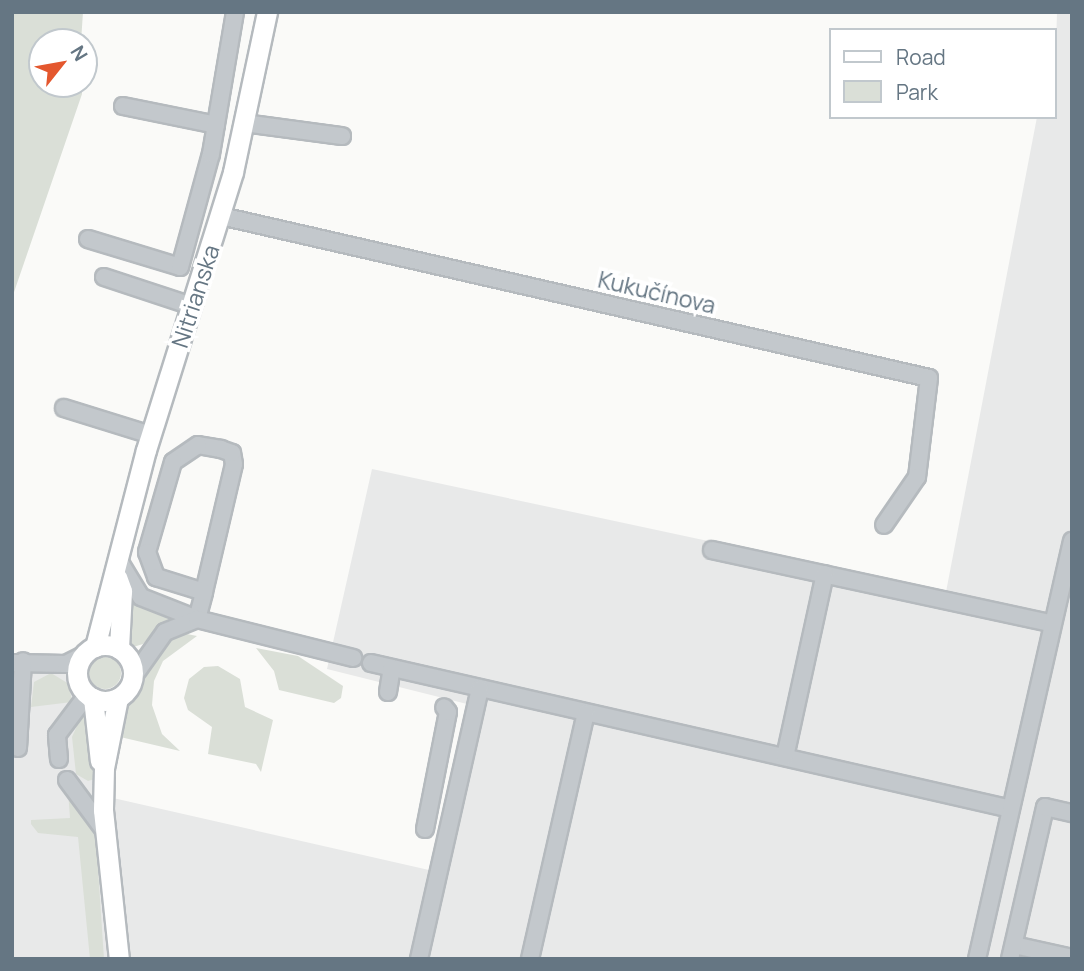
<!DOCTYPE html>
<meta charset="utf-8">
<style>
body{margin:0}
#map{position:relative;width:1084px;height:971px;overflow:hidden;background:#fafaf8;font-family:Manrope,sans-serif}
div>[style]{position:absolute}
.built>*{inset:0;background:#e8e9e9}
.green>*{inset:0;background:#dadfd7}
.round{border-radius:50%}
.roads{filter:drop-shadow(2px 0 #b5babe) drop-shadow(-2px 0 #b5babe) drop-shadow(0 2px #b5babe) drop-shadow(0 -2px #b5babe)}
.minor>*{height:16px;margin:-8px;padding:0 8px;transform-origin:8px;border-radius:8px;background:#c3c8cc}
.major>*{height:19px;margin:-9.5px;padding:0 9.5px;transform-origin:9.5px;border-radius:9.5px;background:#fff}
.major>.ring{margin:-9.5px;padding:0;box-sizing:content-box;background:none;border:19px solid #fff;border-radius:50%}
span{translate:-50% -50%;white-space:nowrap;text-align:center;line-height:1.15;-webkit-text-stroke:7px #fff;paint-order:stroke}
.street-label{font-size:23px;color:#657683}
.frame{position:absolute;inset:0;border:14px solid #657683;pointer-events:none}
.legend{position:absolute;left:829px;top:28px;width:228px;height:91px;box-sizing:border-box;background:#fff;border:2px solid #c1c8cd;margin:0;padding:9px 12px;list-style:none;font-size:21px;color:#657683}
.legend li{display:flex;align-items:center;gap:14px;height:35px}
.legend b{width:35px;border:2px solid #c1c8cd}
.north{position:absolute;left:28px;top:28px;width:70px;height:70px;box-sizing:border-box;background:#fff;border:2px solid #c1c8cd;border-radius:50%;rotate:59deg;font-size:19px;font-weight:700;line-height:28px;text-align:center;color:#657683}
.north::after{content:'';display:block;margin:auto;width:24px;height:32px;background:#e4572e;clip-path:polygon(50% 0,100% 100%,50% 72%,0 100%)}
</style>
<div id="map">
<div class="built">
<div style="clip-path:polygon(1057px 12px,1072px 12px,1072px 959px,12px 959px,12px 663px,23px 661px,71px 672px,83px 697px,117px 712px,113px 798px,429px 870px,467px 704px,327px 669px,372px 469px,946px 592px,1037px 117px,1054px 117px)"></div>
</div>
<div class="green">
<div style="clip-path:polygon(12px 12px,83px 12px,81px 42px,42px 42px,42px 84px,82px 84px,82px 94px,12px 298px)"></div>
<div style="clip-path:polygon(126px 592px,184px 618px,159px 626px,143px 644px,130px 648px)"></div>
<div style="clip-path:polygon(177px 632px,197px 636px,163px 661px,154px 681px,152px 705px,162px 734px,180px 751px,116px 736px,117px 712px,137px 692px,164px 641px)"></div>
<div style="clip-path:polygon(256px 648px,298px 656px,343px 686px,341px 698px,334px 703px,279px 690px,274px 671px)"></div>
<div class="round" style="left:89px;top:657px;width:32px;height:32px"></div>
<div style="clip-path:polygon(218px 666px,240px 679px,245px 707px,273px 720px,261px 772px,256px 764px,208px 754px,212px 727px,188px 710px,184px 698px,189px 679px,204px 667px)"></div>
<div style="clip-path:polygon(51px 673px,69px 684px,72px 702px,31px 707px,34px 682px)"></div>
<div style="clip-path:polygon(84px 710px,93px 738px,95px 779px,88px 781px,76px 774px,72px 737px)"></div>
<div style="clip-path:polygon(68px 791px,95px 824px,104px 959px,90px 959px,78px 837px,38px 833px,31px 824px,31px 820px,70px 818px)"></div>
</div>
<div class="roads">
<div class="minor">
<div style="left:123px;top:106px;width:95px;rotate:11.5deg"></div>
<div style="left:244px;top:123px;width:99px;rotate:7.6deg"></div>
<div style="left:221px;top:216px;width:726px;rotate:12.89deg"></div>
<div style="left:929px;top:378px;width:100px;rotate:96.9deg"></div>
<div style="left:917px;top:477px;width:58px;rotate:124.5deg"></div>
<div style="left:88px;top:239px;width:96px;rotate:16.9deg"></div>
<div style="left:180px;top:267px;width:117px;rotate:-74.7deg"></div>
<div style="left:211px;top:154px;width:144px;rotate:-80.4deg"></div>
<div style="left:104px;top:277px;width:93px;rotate:18.2deg"></div>
<div style="left:64px;top:408px;width:91px;rotate:17.2deg"></div>
<div style="left:712px;top:550px;width:347px;rotate:12.2deg"></div>
<div style="left:119px;top:561px;width:42px;rotate:58.6deg"></div>
<div style="left:141px;top:597px;width:60px;rotate:21.4deg"></div>
<div style="left:197px;top:619px;width:28px;rotate:-75deg"></div>
<div style="left:204px;top:592px;width:131px;rotate:-76.8deg"></div>
<div style="left:234px;top:464px;width:11px;rotate:-100deg"></div>
<div style="left:232px;top:453px;width:12px;rotate:-160deg"></div>
<div style="left:221px;top:449px;width:23px;rotate:-170deg"></div>
<div style="left:198px;top:445px;width:30px;rotate:146deg"></div>
<div style="left:173px;top:462px;width:94px;rotate:106.1deg"></div>
<div style="left:147px;top:552px;width:27px;rotate:70deg"></div>
<div style="left:156px;top:577px;width:50px;rotate:17.4deg"></div>
<div style="left:15px;top:663px;width:51px;rotate:1.1deg"></div>
<div style="left:66px;top:664px;width:20px;rotate:-27deg"></div>
<div style="left:371px;top:663px;width:656px;rotate:12.85deg"></div>
<div style="left:133px;top:677px;width:55px;rotate:-54.6deg"></div>
<div style="left:165px;top:632px;width:35px;rotate:-22deg"></div>
<div style="left:197px;top:619px;width:161px;rotate:14deg"></div>
<div style="left:388px;top:692px;width:24px;rotate:-81deg"></div>
<div style="left:18px;top:748px;width:87px;rotate:-86.7deg"></div>
<div style="left:785px;top:757px;width:187px;rotate:-77.7deg"></div>
<div style="left:59px;top:759px;width:24px;rotate:-95deg"></div>
<div style="left:57px;top:735px;width:50px;rotate:-53.1deg"></div>
<div style="left:67px;top:780px;width:62px;rotate:53.5deg"></div>
<div style="left:425px;top:829px;width:119px;rotate:-78.9deg"></div>
<div style="left:448px;top:712px;width:6px;rotate:-129deg"></div>
<div style="left:1014px;top:945px;width:59px;rotate:12.6deg"></div>
<div style="left:419px;top:959px;width:277px;rotate:-77.3deg"></div>
<div style="left:530px;top:959px;width:252px;rotate:-77.2deg"></div>
<div style="left:977px;top:959px;width:429px;rotate:-77.2deg"></div>
<div style="left:1010px;top:959px;width:156px;rotate:-77deg"></div>
<div style="left:1045px;top:807px;width:28px;rotate:13deg"></div>
</div>
<div class="major">
<div style="left:117px;top:577px;width:15px;rotate:70deg"></div>
<div style="left:122px;top:591px;width:58px;rotate:93deg"></div>
<div class="ring" style="left:77px;top:645px;width:37px;height:37px"></div>
<div style="left:95px;top:647px;width:203px;rotate:-75.5deg"></div>
<div style="left:146px;top:450px;width:291px;rotate:-72.6deg"></div>
<div style="left:233px;top:172px;width:164px;rotate:-78deg"></div>
<div style="left:93px;top:698px;width:63px;rotate:83.7deg"></div>
<div style="left:118px;top:698px;width:71px;rotate:101.3deg"></div>
<div style="left:104px;top:768px;width:42px;rotate:91.4deg"></div>
<div style="left:103px;top:810px;width:150px;rotate:83.9deg"></div>
</div>
</div>
<div class="street-label">
<span style="left:657px;top:292px;rotate:13deg">Kukučínova</span>
<span style="left:195px;top:296px;rotate:-72deg">Nitrianska</span>
</div>
<div class="frame"></div>
<ul class="legend">
<li><b style="height:9px;background:#fff"></b>Road</li>
<li><b style="height:19px;background:#dadfd7"></b>Park</li>
</ul>
<div class="north">N</div>
</div>
